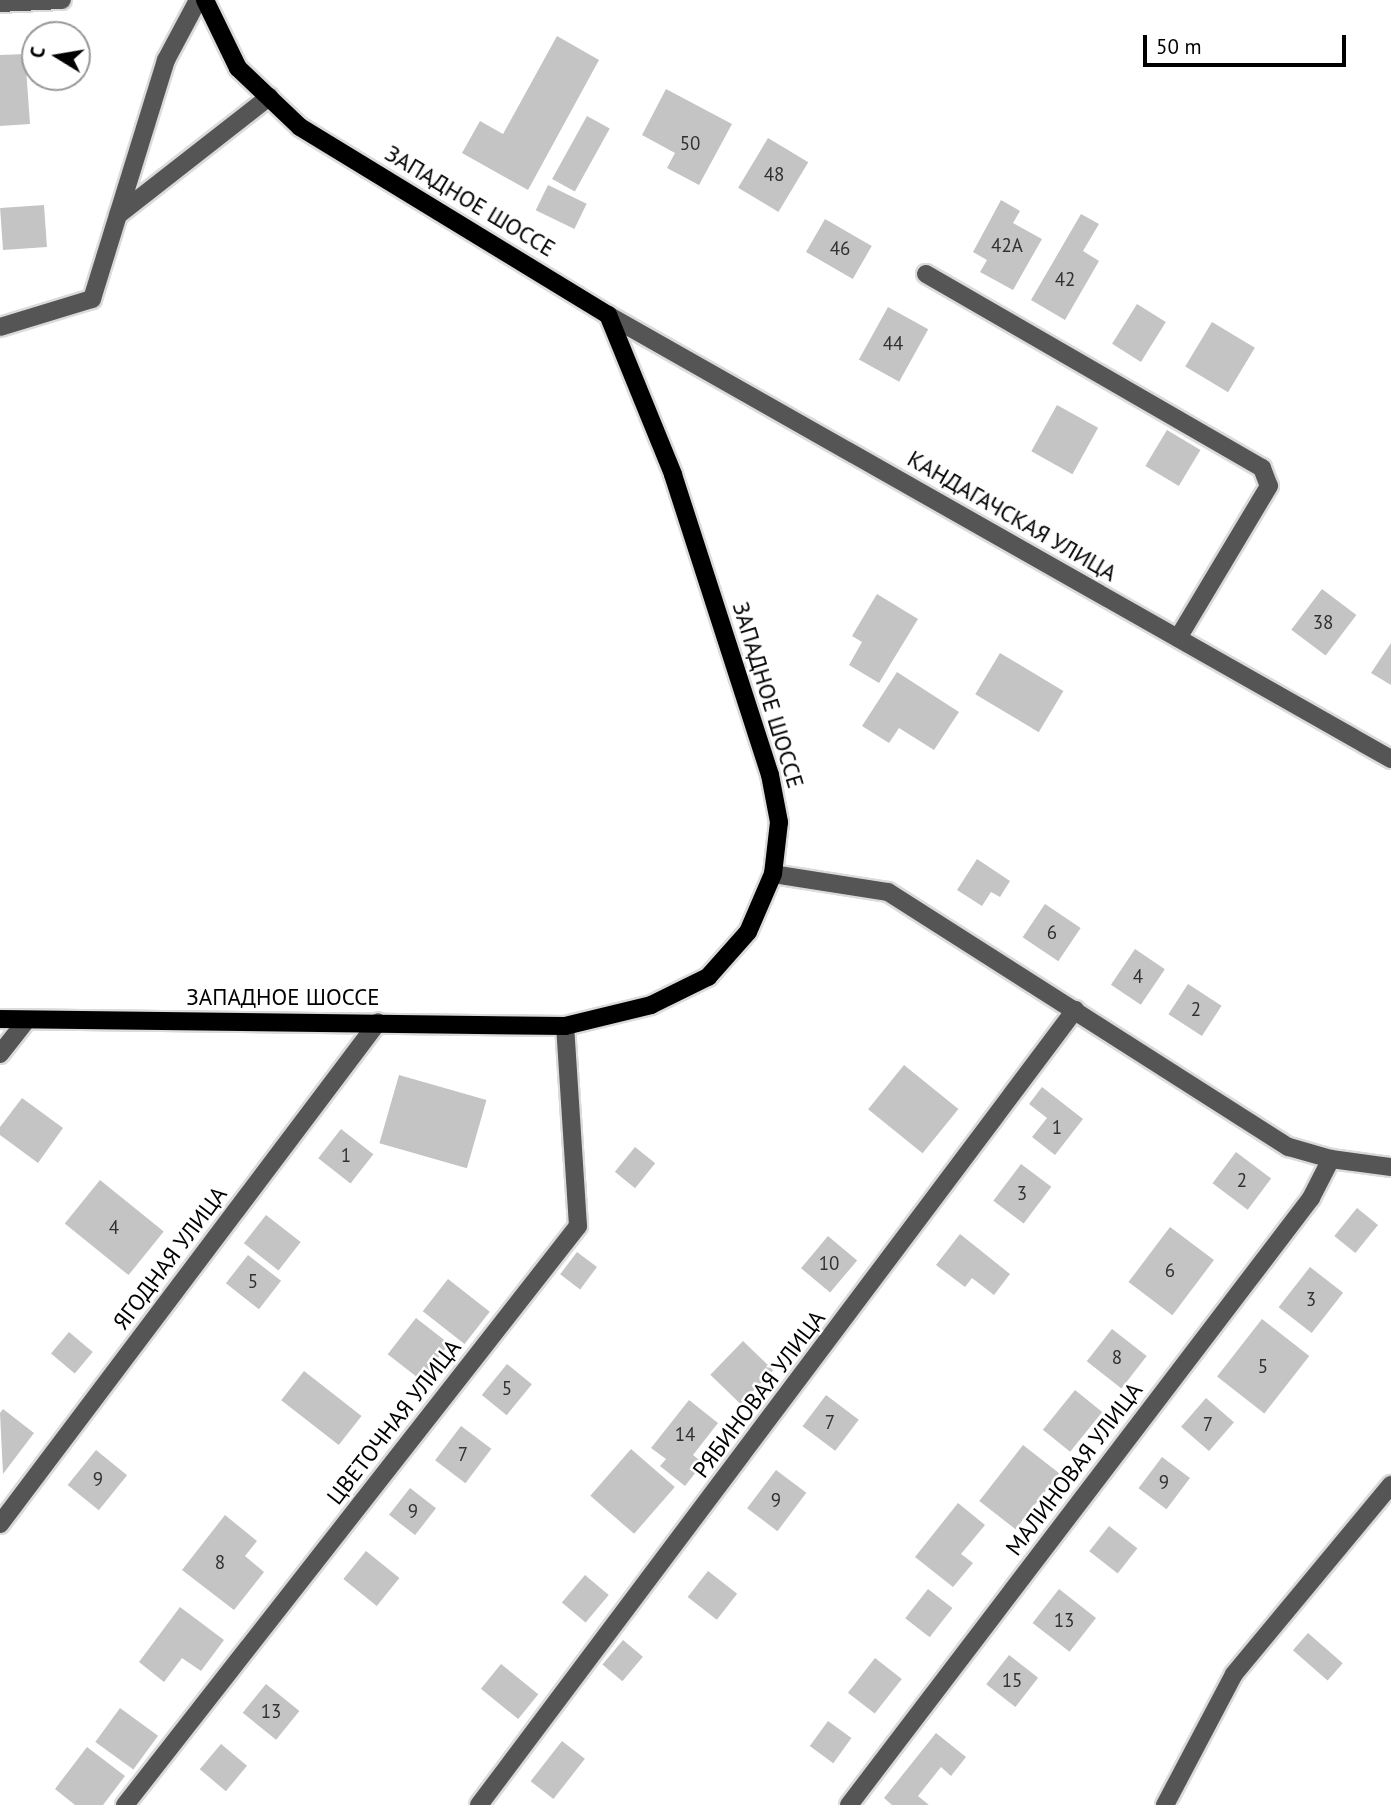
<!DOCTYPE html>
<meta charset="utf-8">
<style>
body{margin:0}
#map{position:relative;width:1391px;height:1805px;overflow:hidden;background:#fff;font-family:"PT Sans",sans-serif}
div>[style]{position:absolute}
.building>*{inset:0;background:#c4c4c4;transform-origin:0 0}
.roads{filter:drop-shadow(2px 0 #dbdbdb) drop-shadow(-2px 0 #dbdbdb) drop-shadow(0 2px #dbdbdb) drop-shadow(0 -2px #dbdbdb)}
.minor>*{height:18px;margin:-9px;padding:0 9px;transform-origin:9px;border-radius:9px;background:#555}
.major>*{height:18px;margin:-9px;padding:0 9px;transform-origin:9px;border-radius:9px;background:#000}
span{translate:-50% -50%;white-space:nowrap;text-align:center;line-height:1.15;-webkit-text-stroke:5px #fff;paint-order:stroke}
.number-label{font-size:19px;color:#313131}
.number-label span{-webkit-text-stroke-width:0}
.street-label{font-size:23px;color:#000}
.north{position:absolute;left:21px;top:21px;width:70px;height:70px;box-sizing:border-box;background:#fff;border:2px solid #999;border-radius:50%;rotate:281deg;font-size:19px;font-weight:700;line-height:28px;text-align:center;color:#000}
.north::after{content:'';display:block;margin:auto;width:24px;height:32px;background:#000;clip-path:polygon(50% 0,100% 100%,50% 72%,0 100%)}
.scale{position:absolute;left:1143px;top:35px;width:203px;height:32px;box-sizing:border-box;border:4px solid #000;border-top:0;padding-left:9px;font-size:21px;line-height:24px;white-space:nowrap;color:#000;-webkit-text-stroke:5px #fff;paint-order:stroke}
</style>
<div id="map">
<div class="building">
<div style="clip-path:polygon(557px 36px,599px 60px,528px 190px,462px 153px,480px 121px,503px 134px)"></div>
<div style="clip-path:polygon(25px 54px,30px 124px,0 126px,0 55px)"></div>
<div style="clip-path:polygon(666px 89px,732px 124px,699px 185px,667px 168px,675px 153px,642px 135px)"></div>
<div style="left:587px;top:116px;width:26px;height:72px;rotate:29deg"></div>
<div style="left:768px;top:138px;width:47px;height:58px;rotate:31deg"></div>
<div style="left:548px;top:185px;width:43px;height:28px;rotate:26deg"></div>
<div style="clip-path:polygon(1001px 200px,1020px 211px,1013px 223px,1042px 239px,1013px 290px,980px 272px,987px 260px,973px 252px)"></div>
<div style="left:44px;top:205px;width:42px;height:44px;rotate:86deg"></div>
<div style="clip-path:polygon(1081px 214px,1099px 224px,1083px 251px,1099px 261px,1065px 320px,1031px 300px)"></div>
<div style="left:825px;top:219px;width:54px;height:38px;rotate:30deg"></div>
<div style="left:1137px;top:304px;width:34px;height:47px;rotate:32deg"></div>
<div style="left:888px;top:307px;width:46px;height:60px;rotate:29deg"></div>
<div style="left:1212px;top:322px;width:50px;height:52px;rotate:31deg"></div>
<div style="left:1057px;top:405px;width:47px;height:53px;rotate:29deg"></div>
<div style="left:1167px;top:430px;width:39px;height:42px;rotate:31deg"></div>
<div style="left:1322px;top:589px;width:43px;height:51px;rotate:37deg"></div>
<div style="clip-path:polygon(877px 594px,918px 619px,879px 683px,849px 665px,862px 642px,852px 636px)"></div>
<div style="clip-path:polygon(1391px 643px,1391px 685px,1371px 673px)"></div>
<div style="left:1000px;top:653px;width:74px;height:48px;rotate:31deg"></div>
<div style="clip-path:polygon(897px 672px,959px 712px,934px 750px,899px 728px,889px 743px,862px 726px)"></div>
<div style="clip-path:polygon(977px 859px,1010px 881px,1000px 897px,991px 892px,982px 906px,957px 890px)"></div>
<div style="left:1045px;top:904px;width:43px;height:40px;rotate:34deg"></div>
<div style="left:1135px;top:949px;width:36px;height:43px;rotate:34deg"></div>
<div style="left:1188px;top:984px;width:40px;height:36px;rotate:33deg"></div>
<div style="left:904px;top:1065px;width:70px;height:57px;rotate:39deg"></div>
<div style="left:399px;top:1075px;width:91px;height:71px;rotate:16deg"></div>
<div style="clip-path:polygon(1042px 1087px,1083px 1119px,1055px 1155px,1032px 1137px,1047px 1118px,1029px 1104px)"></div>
<div style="clip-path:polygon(22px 1098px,63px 1128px,38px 1163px,0 1135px,0 1127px)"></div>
<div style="left:341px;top:1129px;width:41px;height:37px;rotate:38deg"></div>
<div style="left:635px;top:1147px;width:26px;height:32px;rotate:39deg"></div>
<div style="left:1236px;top:1152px;width:44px;height:39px;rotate:37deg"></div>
<div style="left:1021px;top:1164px;width:38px;height:46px;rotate:37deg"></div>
<div style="left:100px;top:1180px;width:82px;height:56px;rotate:39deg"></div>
<div style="left:1357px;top:1208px;width:27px;height:36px;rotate:39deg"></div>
<div style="left:266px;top:1215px;width:44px;height:36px;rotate:38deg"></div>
<div style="left:1170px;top:1227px;width:55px;height:69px;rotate:37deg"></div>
<div style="clip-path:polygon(960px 1234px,1010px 1274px,994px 1295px,972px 1278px,965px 1287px,936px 1265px)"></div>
<div style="left:828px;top:1236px;width:38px;height:42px;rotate:40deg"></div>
<div style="left:577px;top:1252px;width:25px;height:28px;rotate:37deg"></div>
<div style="left:248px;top:1255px;width:42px;height:36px;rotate:38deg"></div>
<div style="left:1310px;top:1267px;width:42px;height:51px;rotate:38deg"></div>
<div style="left:448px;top:1279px;width:53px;height:41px;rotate:38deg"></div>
<div style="left:416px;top:1318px;width:42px;height:46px;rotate:38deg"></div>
<div style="left:1262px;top:1319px;width:60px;height:73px;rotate:38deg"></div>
<div style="left:1112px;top:1329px;width:44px;height:41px;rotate:38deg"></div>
<div style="left:69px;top:1332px;width:31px;height:28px;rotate:40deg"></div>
<div style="left:743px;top:1341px;width:42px;height:47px;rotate:44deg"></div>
<div style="left:507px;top:1364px;width:32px;height:40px;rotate:39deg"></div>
<div style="left:304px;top:1371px;width:73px;height:37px;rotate:38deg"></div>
<div style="left:1075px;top:1390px;width:35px;height:51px;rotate:39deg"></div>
<div style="left:826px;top:1395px;width:41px;height:39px;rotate:37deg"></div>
<div style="left:1206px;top:1398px;width:37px;height:38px;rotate:41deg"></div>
<div style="clip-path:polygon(689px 1400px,718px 1423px,693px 1455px,703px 1463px,685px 1486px,660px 1466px,666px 1459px,651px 1448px)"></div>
<div style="clip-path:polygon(3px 1409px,34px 1433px,3px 1474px,0 1413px)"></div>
<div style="left:461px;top:1426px;width:38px;height:43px;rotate:37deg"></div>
<div style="left:1023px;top:1445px;width:46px;height:71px;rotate:38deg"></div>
<div style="left:631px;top:1449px;width:58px;height:62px;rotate:41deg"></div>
<div style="left:96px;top:1450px;width:40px;height:45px;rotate:39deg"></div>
<div style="left:1162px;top:1457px;width:35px;height:39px;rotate:37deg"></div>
<div style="left:776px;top:1470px;width:38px;height:48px;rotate:37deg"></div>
<div style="left:410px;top:1488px;width:33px;height:34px;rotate:38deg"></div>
<div style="clip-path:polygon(958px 1503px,985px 1525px,961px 1554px,973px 1563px,953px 1587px,915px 1557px)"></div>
<div style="clip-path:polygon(225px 1515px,257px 1541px,245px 1556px,264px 1572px,234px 1610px,182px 1570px)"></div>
<div style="left:1109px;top:1526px;width:36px;height:32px;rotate:38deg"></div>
<div style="left:366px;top:1551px;width:43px;height:36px;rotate:39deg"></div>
<div style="left:708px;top:1571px;width:37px;height:33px;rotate:38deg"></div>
<div style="left:585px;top:1575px;width:31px;height:36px;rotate:40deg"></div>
<div style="left:928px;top:1589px;width:31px;height:37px;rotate:38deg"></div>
<div style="left:1059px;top:1589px;width:47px;height:43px;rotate:38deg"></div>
<div style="clip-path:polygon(180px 1607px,224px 1640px,201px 1671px,182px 1658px,164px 1682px,139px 1662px)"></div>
<div style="left:1308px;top:1633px;width:46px;height:23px;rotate:41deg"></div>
<div style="left:623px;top:1640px;width:26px;height:32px;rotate:40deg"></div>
<div style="left:1009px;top:1655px;width:37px;height:37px;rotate:38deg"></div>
<div style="left:875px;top:1658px;width:34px;height:44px;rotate:38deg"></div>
<div style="left:501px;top:1664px;width:48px;height:32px;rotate:39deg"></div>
<div style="left:266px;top:1684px;width:43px;height:37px;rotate:39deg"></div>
<div style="left:120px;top:1708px;width:47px;height:42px;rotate:36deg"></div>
<div style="left:828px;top:1721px;width:29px;height:31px;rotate:36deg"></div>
<div style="clip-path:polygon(936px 1733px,966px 1757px,951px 1776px,941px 1767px,918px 1796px,929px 1805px,892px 1805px,884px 1798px)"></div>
<div style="left:562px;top:1741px;width:29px;height:51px;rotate:38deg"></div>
<div style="left:221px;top:1744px;width:34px;height:33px;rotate:40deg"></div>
<div style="clip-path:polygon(87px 1747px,125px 1776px,103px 1805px,75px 1805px,55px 1789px)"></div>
</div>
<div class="roads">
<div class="minor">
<div style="left:0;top:3px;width:62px;rotate:-2.8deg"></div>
<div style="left:118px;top:215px;width:192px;rotate:-38deg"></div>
<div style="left:926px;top:274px;width:388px;rotate:30deg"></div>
<div style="left:1262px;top:468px;width:19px;rotate:69deg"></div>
<div style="left:1269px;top:486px;width:177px;rotate:120.9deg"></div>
<div style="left:608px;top:315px;width:900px;rotate:29.56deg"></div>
<div style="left:0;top:327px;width:96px;rotate:-16.9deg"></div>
<div style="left:92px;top:299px;width:250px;rotate:-72.8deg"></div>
<div style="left:166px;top:60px;width:68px;rotate:-61.9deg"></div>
<div style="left:773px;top:874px;width:116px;rotate:8.9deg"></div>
<div style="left:888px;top:892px;width:475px;rotate:32.5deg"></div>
<div style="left:1289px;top:1147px;width:44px;rotate:15.9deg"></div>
<div style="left:1331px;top:1159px;width:61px;rotate:7.6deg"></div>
<div style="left:0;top:1054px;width:42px;rotate:-51.8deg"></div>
<div style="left:0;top:1524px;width:628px;rotate:-53.02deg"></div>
<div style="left:125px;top:1805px;width:735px;rotate:-51.96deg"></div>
<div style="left:578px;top:1226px;width:200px;rotate:-93.7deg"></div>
<div style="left:479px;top:1805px;width:994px;rotate:-53.14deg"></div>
<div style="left:849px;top:1805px;width:763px;rotate:-52.72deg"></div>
<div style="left:1311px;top:1198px;width:44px;rotate:-62.9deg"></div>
<div style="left:1165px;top:1805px;width:148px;rotate:-62.2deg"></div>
<div style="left:1234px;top:1674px;width:246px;rotate:-50.3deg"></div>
</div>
<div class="major">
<div style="left:0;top:1019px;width:565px;rotate:0.71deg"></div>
<div style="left:565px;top:1026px;width:89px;rotate:-13.7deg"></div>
<div style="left:651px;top:1005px;width:64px;rotate:-26.2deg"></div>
<div style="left:708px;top:977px;width:60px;rotate:-48.4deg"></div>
<div style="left:748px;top:932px;width:63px;rotate:-66.7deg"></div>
<div style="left:773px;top:874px;width:52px;rotate:-83.4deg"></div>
<div style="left:779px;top:822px;width:48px;rotate:-100.8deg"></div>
<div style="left:770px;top:775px;width:316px;rotate:-107.9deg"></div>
<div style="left:673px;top:474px;width:172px;rotate:-112.2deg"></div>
<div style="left:608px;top:315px;width:361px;rotate:-148.6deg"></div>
<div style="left:300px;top:127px;width:86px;rotate:-136.4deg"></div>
<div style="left:238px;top:68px;width:76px;rotate:-115.9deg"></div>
</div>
</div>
<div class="number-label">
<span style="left:690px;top:144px">50</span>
<span style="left:774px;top:175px">48</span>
<span style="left:1007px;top:246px">42А</span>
<span style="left:840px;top:249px">46</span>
<span style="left:1065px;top:280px">42</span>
<span style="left:893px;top:344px">44</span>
<span style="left:1323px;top:623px">38</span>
<span style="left:1052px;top:933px">6</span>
<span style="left:1138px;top:977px">4</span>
<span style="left:1196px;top:1010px">2</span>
<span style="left:1057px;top:1128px">1</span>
<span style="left:346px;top:1156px">1</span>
<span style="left:1242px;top:1181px">2</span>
<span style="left:1022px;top:1194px">3</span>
<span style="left:114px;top:1228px">4</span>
<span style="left:829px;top:1264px">10</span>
<span style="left:1170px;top:1271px">6</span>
<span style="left:253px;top:1282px">5</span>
<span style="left:1311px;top:1300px">3</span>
<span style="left:1117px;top:1358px">8</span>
<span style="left:1263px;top:1367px">5</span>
<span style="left:507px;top:1389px">5</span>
<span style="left:830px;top:1423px">7</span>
<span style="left:1208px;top:1425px">7</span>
<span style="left:685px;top:1435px">14</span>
<span style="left:463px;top:1455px">7</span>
<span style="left:98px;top:1480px">9</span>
<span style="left:1164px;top:1483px">9</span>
<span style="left:776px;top:1501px">9</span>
<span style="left:413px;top:1512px">9</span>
<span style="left:220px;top:1563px">8</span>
<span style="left:1064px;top:1621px">13</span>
<span style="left:1012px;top:1681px">15</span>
<span style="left:271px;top:1712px">13</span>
</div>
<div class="street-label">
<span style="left:470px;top:201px;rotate:31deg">ЗАПАДНОЕ ШОССЕ</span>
<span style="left:1012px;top:516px;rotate:30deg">КАНДАГАЧСКАЯ УЛИЦА</span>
<span style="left:768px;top:695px;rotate:73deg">ЗАПАДНОЕ ШОССЕ</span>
<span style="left:283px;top:997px">ЗАПАДНОЕ ШОССЕ</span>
<span style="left:170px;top:1258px;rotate:-53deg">ЯГОДНАЯ УЛИЦА</span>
<span style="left:759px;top:1394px;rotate:-53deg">РЯБИНОВАЯ УЛИЦА</span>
<span style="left:394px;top:1422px;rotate:-52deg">ЦВЕТОЧНАЯ УЛИЦА</span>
<span style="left:1074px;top:1469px;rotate:-53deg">МАЛИНОВАЯ УЛИЦА</span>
</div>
<div class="north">С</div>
<div class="scale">50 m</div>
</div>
